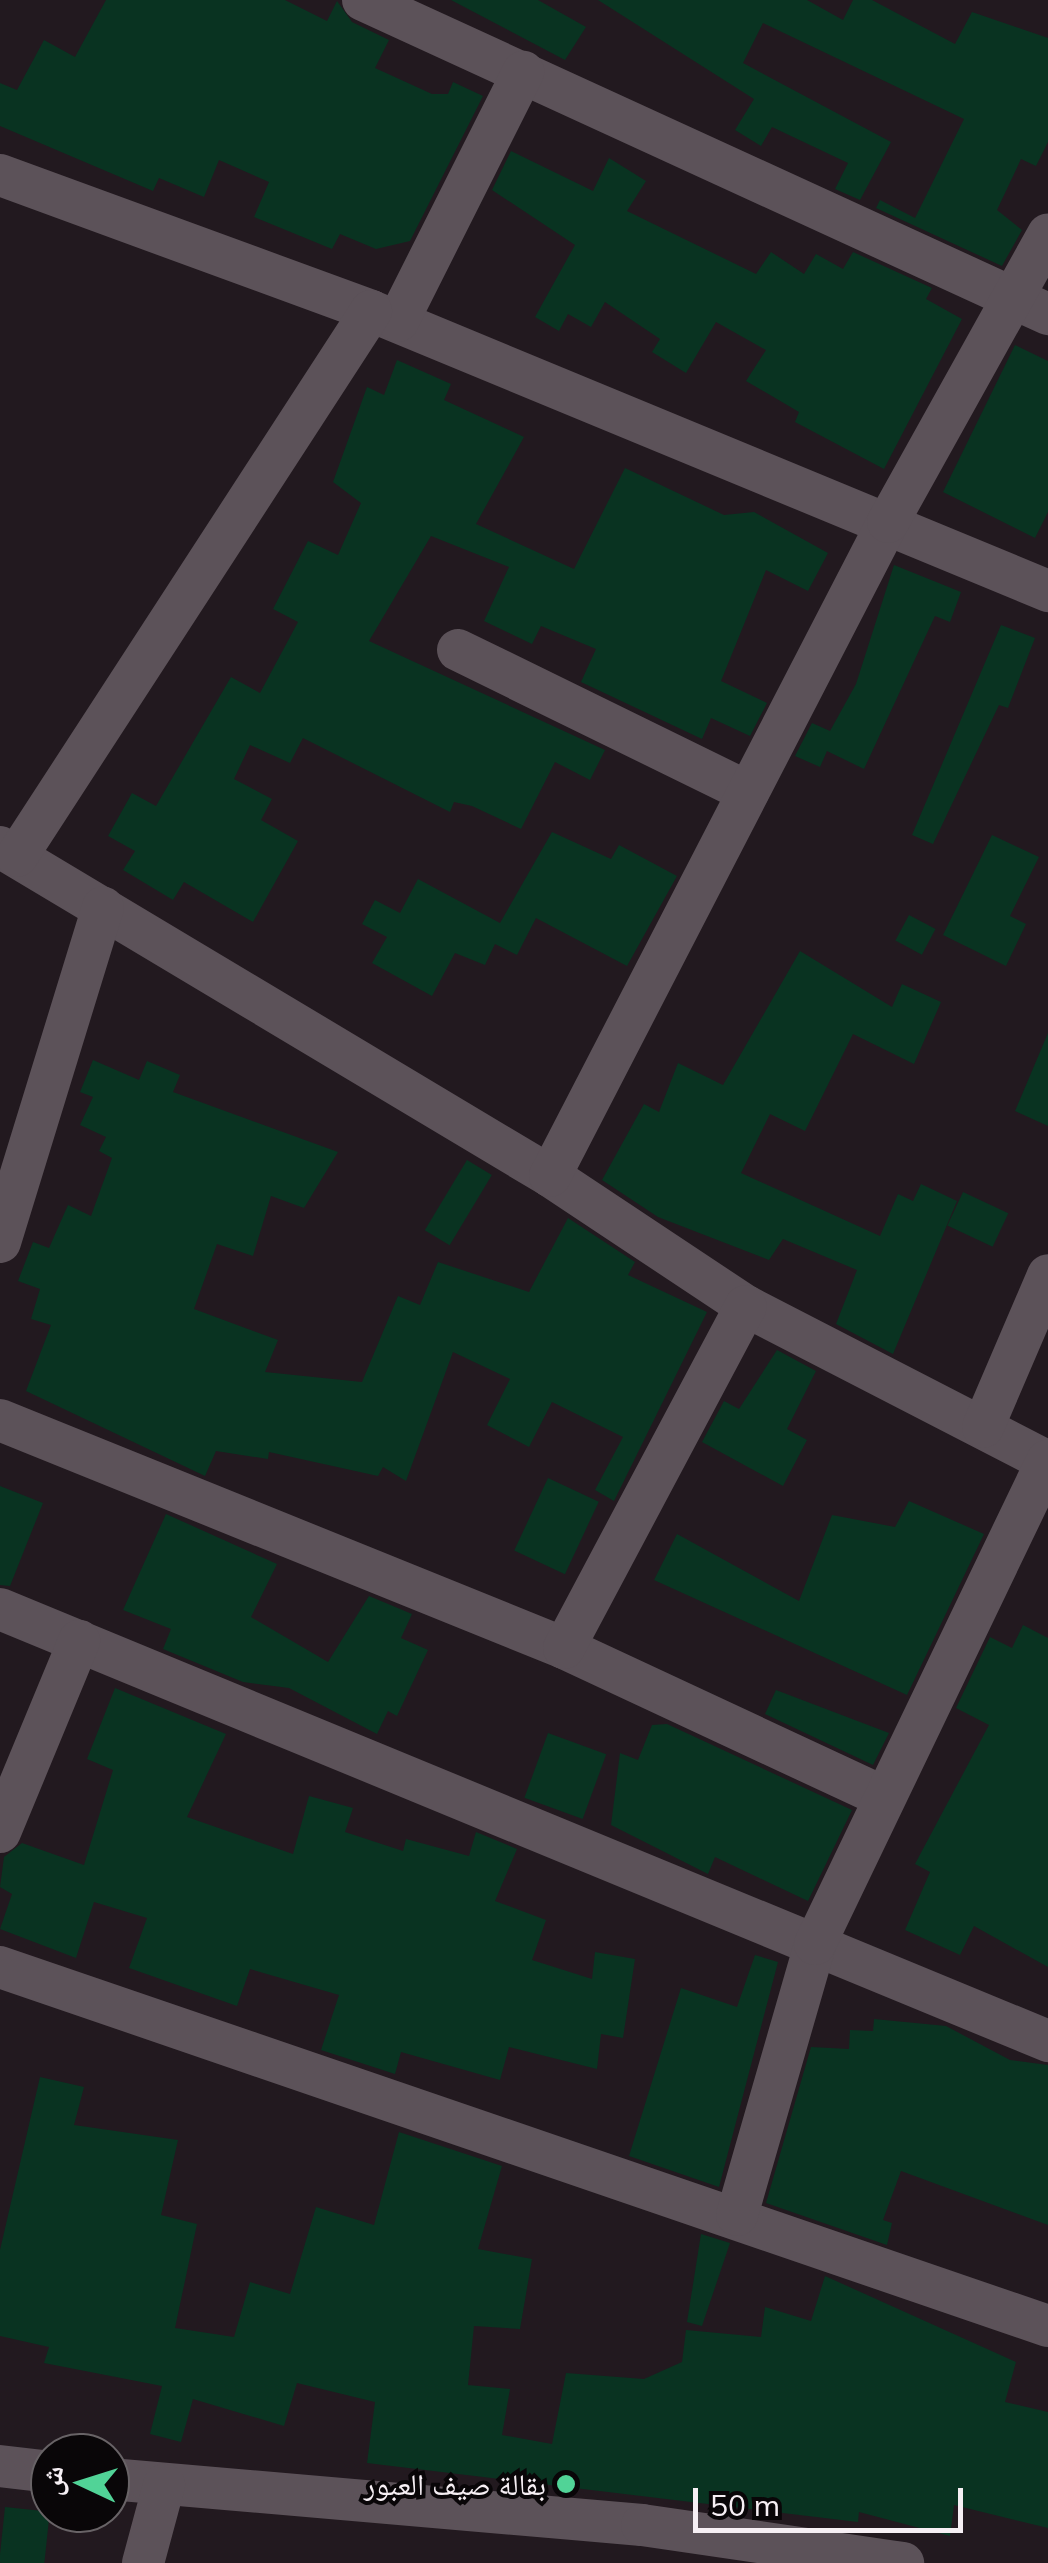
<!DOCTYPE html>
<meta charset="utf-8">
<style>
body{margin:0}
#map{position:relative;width:1048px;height:2563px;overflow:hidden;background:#22191f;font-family:Mulish,"Noto Naskh Arabic",sans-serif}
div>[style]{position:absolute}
.building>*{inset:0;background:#093321;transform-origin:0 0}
.minor>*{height:42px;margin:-21px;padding:0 21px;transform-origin:21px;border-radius:21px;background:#5c5259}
.dots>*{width:28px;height:28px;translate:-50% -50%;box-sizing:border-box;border:5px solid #090608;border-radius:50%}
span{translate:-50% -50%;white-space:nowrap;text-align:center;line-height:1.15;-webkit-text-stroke:8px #090608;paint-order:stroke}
.poi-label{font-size:30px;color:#f6eff4}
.right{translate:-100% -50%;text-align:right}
.north{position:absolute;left:30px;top:2433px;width:100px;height:100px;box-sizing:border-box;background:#090608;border:2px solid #686366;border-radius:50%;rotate:274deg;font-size:28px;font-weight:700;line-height:40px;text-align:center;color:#f6eff4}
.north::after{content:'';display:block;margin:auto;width:35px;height:45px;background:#51d397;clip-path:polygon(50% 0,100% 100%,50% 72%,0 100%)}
.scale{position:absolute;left:693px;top:2488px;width:270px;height:45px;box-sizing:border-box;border:5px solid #f6eff4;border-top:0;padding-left:12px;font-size:30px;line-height:35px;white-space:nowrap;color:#f6eff4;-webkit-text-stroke:8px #090608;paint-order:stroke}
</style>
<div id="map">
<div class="building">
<div style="clip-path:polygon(106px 0,285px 0,327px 21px,337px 1px,352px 22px,389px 40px,375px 68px,432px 94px,448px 94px,453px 82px,483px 96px,410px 241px,376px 249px,340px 234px,332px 249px,254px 217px,269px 182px,219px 160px,204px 197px,159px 178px,153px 191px,0 126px,0 83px,17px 90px,44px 40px,75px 57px)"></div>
<div style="clip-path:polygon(451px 0,538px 0,586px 27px,565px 60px)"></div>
<div style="clip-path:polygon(598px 0,807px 0,843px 20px,853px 0,872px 0,955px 44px,972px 12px,1048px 38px,1048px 142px,1036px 166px,1021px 159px,997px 210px,1022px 230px,1002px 266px,876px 208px,880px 200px,915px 218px,964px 119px,763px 23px,743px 63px,891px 142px,860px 200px,835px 189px,848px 163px,772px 127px,761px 146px,735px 130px,754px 99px)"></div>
<div style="clip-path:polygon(511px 151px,593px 191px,609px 158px,646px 181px,627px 211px,756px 274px,771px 252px,804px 274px,816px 254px,843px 269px,853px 252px,932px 288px,926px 299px,962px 319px,884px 469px,795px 422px,799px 412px,746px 381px,766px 350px,716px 322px,686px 373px,652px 352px,660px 339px,605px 302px,591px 327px,568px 314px,559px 331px,535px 317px,575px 245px,492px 190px)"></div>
<div style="clip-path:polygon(1015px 345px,1048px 361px,1048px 512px,1035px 538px,943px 492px)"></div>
<div style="clip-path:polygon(397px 360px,451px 384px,444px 400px,524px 437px,476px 524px,574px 569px,625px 468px,724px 515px,754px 512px,828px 553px,808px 591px,766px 570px,721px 681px,767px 703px,750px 736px,711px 718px,702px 739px,581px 682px,596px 649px,541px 626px,532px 644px,484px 621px,509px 567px,431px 536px,369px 641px,605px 750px,590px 780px,555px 762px,521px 829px,472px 806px,454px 802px,450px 812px,303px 738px,290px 763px,250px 745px,234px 779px,272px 799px,261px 820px,298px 841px,253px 922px,184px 882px,173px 900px,123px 870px,135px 851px,108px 836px,132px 793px,156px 806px,231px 677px,260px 693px,298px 622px,273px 609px,308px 541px,338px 555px,361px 503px,333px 482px,367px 387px,384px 395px)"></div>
<div style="clip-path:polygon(894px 565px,961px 592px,950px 622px,935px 616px,864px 769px,827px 751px,820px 767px,795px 756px,812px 723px,830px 731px,856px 684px)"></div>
<div style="clip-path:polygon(1001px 625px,1035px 638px,1008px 708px,999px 705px,933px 844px,912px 835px)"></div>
<div style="clip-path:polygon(552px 832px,611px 859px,619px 845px,677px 876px,627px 966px,536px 918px,517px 955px,495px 944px,485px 965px,455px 953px,432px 996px,372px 963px,387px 937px,362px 924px,375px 900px,400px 913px,418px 879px,500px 923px)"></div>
<div style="clip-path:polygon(992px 835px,1039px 857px,1010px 916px,1026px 924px,1006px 966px,943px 935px)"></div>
<div style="left:909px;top:915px;width:30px;height:29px;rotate:28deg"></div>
<div style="clip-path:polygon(800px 951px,892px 1007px,902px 984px,941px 1002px,914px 1064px,853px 1034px,805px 1131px,770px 1114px,741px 1173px,880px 1236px,898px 1194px,913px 1201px,921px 1184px,957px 1201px,893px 1354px,836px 1324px,857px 1270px,783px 1239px,769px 1260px,658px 1217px,602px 1180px,644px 1104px,659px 1112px,678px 1063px,723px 1085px)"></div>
<div style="clip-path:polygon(1048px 1033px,1048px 1126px,1015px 1111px)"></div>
<div style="clip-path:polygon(93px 1060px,139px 1080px,147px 1061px,180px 1075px,173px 1092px,338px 1152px,304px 1208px,271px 1196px,253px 1256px,217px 1244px,194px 1309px,278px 1340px,265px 1372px,362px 1382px,398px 1296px,420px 1305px,438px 1262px,529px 1292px,568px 1218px,635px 1262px,628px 1275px,707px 1312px,614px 1501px,595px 1490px,623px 1437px,552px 1402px,529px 1447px,487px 1425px,510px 1379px,453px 1352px,406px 1481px,383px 1467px,378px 1476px,269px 1452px,268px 1459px,216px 1451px,205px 1476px,26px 1391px,51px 1325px,31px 1319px,40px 1289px,18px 1281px,33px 1242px,49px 1248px,68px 1205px,91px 1216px,112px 1158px,99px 1151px,106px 1137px,80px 1125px,93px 1097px,80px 1092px)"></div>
<div style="left:467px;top:1160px;width:29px;height:82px;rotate:31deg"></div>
<div style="left:963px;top:1192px;width:50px;height:37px;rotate:25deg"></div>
<div style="clip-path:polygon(777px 1350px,816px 1371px,787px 1429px,807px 1440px,783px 1486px,702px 1442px,724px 1401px,739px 1409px)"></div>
<div style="left:548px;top:1478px;width:56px;height:80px;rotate:25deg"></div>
<div style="clip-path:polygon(0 1486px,43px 1503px,10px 1586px,0 1585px)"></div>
<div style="clip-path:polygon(909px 1501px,984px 1534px,907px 1695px,654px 1580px,677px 1534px,799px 1601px,832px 1515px,895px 1527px)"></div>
<div style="clip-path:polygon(166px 1514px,277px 1564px,251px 1617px,328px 1662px,369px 1596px,412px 1614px,401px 1638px,428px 1650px,397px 1716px,388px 1711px,377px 1734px,289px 1688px,243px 1682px,163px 1649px,171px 1629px,123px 1610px)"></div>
<div style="clip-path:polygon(1023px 1625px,1048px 1638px,1048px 1967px,974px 1926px,960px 1955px,905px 1930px,930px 1872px,915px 1864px,989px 1725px,956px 1708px,990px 1637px,1012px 1648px)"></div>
<div style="clip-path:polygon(115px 1688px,226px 1734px,187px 1817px,293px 1854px,309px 1796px,353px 1808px,345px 1832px,403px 1851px,406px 1839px,469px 1856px,476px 1832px,517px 1849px,495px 1901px,546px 1920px,532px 1960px,592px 1979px,595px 1952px,635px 1959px,623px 2038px,601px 2034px,597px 2069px,509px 2047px,500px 2080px,401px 2052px,395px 2074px,321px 2050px,339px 1995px,250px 1969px,237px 2006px,129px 1968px,147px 1918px,94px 1902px,76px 1958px,0 1929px,12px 1894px,0 1887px,4px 1857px,22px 1843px,84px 1865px,113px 1770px,87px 1759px)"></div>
<div style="clip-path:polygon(776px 1690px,889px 1733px,873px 1765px,765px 1714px)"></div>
<div style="clip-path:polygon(667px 1724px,852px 1810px,808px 1901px,715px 1857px,708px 1874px,611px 1825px,620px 1753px,638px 1760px,652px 1725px)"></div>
<div style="left:548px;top:1733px;width:62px;height:69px;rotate:20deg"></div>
<div style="clip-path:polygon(755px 1955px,778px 1962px,719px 2187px,629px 2156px,681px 1988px,737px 2007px)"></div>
<div style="clip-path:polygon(874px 2019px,946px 2026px,1010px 2060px,1048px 2065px,1048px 2225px,901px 2171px,883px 2220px,892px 2223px,887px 2245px,766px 2203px,811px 2047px,849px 2049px,850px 2030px,873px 2031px)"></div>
<div style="clip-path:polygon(40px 2077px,84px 2087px,74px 2125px,178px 2140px,161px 2215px,197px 2224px,175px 2328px,234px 2337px,250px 2282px,290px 2294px,316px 2207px,374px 2225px,399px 2132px,502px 2166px,478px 2249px,532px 2259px,520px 2329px,474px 2326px,468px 2385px,510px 2389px,502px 2435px,552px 2444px,566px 2373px,644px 2379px,682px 2362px,686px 2330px,761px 2337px,765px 2307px,811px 2321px,825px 2276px,1016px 2362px,1005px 2402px,1048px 2412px,1048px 2528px,954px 2505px,950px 2536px,859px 2512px,858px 2522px,367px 2463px,375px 2402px,297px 2383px,284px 2426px,193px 2399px,181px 2442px,150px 2434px,162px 2386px,44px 2363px,49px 2347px,0 2336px,0 2250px)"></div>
<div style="clip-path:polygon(701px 2234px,730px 2243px,702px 2326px,687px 2322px)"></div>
<div style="left:5px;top:2507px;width:45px;height:56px;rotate:6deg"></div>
</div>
<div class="minor">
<div style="left:363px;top:0;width:754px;rotate:24.63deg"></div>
<div style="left:0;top:175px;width:395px;rotate:20.1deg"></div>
<div style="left:371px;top:311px;width:733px;rotate:22.47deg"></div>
<div style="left:398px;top:321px;width:279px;rotate:-63.3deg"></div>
<div style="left:458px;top:650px;width:323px;rotate:26.1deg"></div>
<div style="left:0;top:847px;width:641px;rotate:30.89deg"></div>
<div style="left:550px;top:1176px;width:235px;rotate:33.6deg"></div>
<div style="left:746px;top:1306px;width:340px;rotate:27.3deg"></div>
<div style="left:17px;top:856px;width:650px;rotate:-56.99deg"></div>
<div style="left:550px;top:1176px;width:736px;rotate:-62.67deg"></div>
<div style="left:888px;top:522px;width:329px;rotate:-60.9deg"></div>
<div style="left:0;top:1242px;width:350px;rotate:-72.9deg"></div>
<div style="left:0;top:1420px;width:608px;rotate:22.01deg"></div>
<div style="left:564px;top:1648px;width:348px;rotate:25deg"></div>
<div style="left:983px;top:1427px;width:165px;rotate:-66.8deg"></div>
<div style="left:0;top:1609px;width:1134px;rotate:22.4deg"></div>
<div style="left:564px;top:1648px;width:387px;rotate:-62deg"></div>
<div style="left:0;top:1832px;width:207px;rotate:-67.5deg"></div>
<div style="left:0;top:1967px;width:1108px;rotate:18.91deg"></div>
<div style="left:737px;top:2215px;width:282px;rotate:-73.9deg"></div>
<div style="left:815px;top:1944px;width:536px;rotate:-64.34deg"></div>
<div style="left:0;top:2466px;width:50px;rotate:6.8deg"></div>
<div style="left:110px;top:2479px;width:534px;rotate:4.94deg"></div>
<div style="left:642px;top:2525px;width:264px;rotate:8.3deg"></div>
<div style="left:143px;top:2563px;width:81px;rotate:-74.9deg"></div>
</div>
<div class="dots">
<div style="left:566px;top:2484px;background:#51d397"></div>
</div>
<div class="poi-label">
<span class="right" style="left:546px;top:2484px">بقالة صيف العبور</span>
</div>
<div class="north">ش</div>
<div class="scale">50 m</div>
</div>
